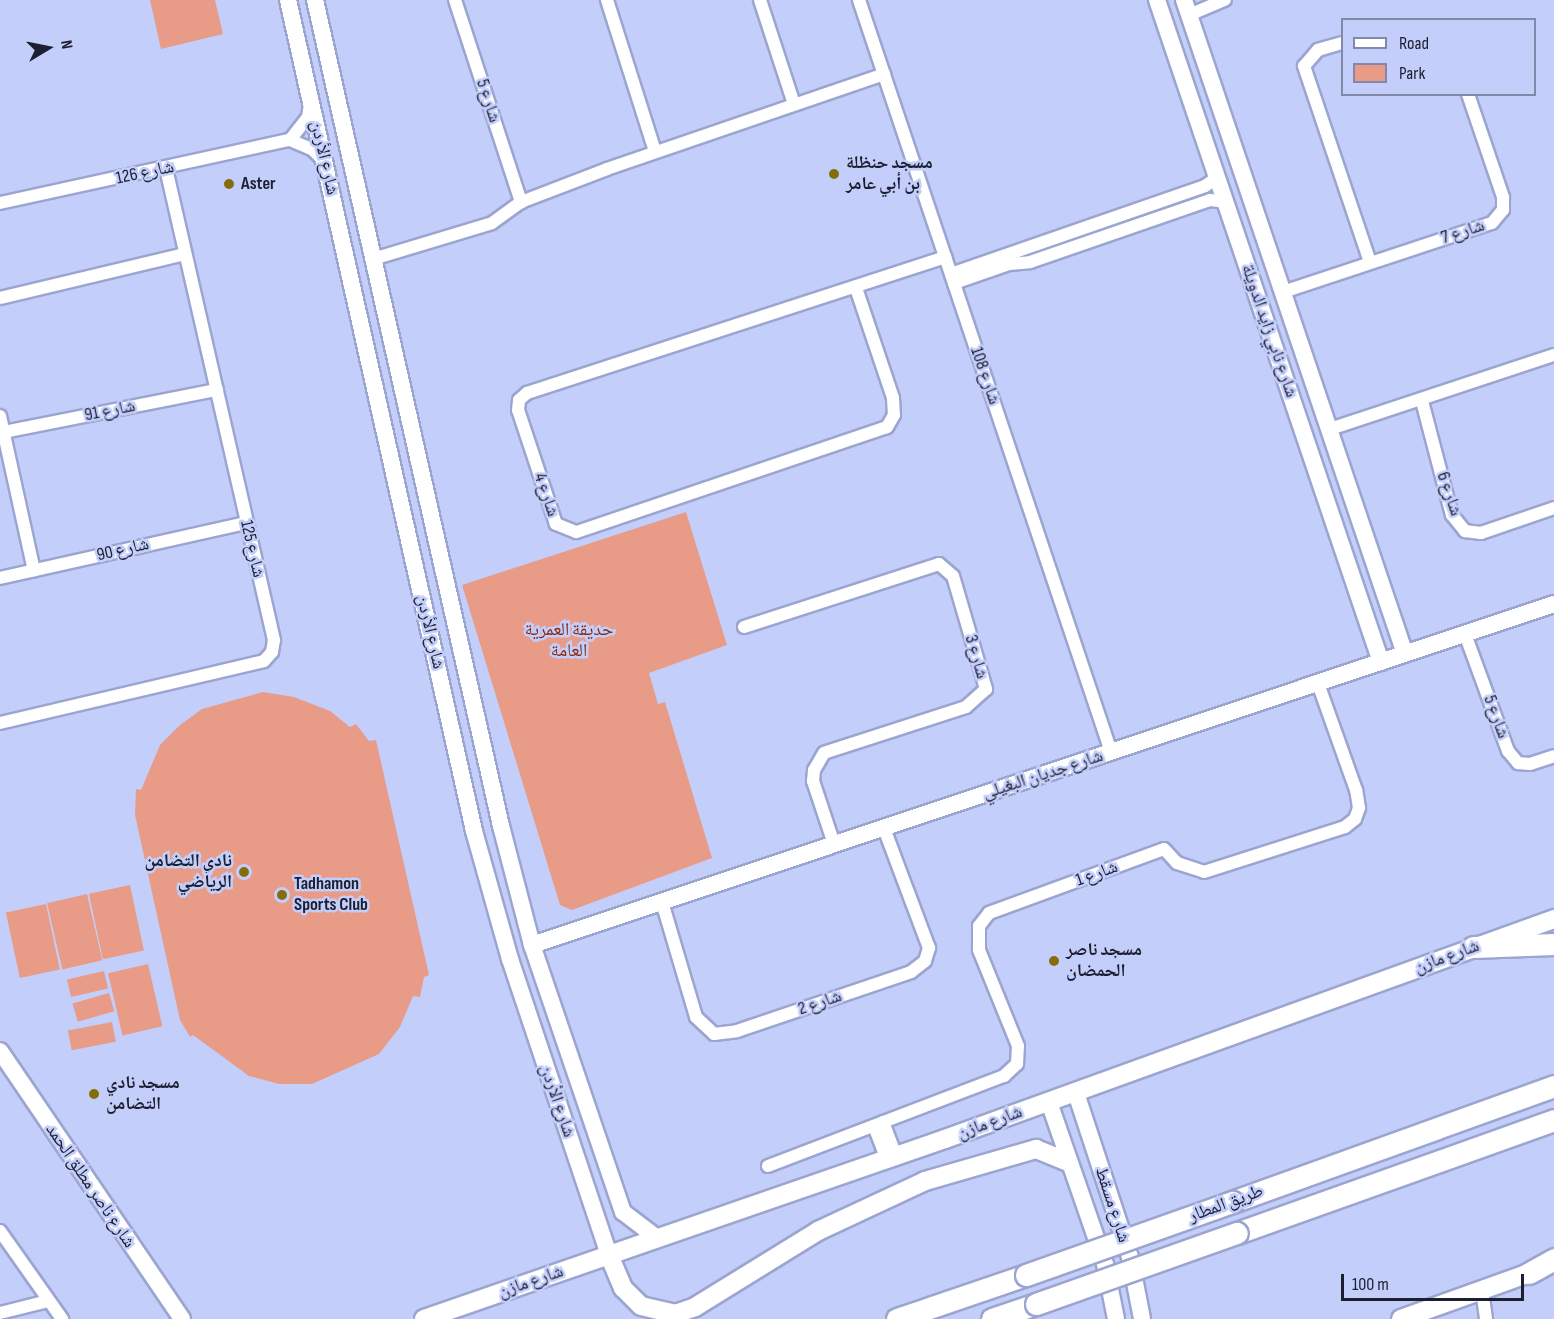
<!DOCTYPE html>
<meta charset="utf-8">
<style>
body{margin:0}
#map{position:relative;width:1554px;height:1319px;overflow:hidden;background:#c4cefb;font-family:"Sofia Sans Condensed","Noto Naskh Arabic",sans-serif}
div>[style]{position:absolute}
.green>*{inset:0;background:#e89c88;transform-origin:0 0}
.roads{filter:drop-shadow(2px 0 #9ba5d0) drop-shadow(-2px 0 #9ba5d0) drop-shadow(0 2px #9ba5d0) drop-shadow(0 -2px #9ba5d0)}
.street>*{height:12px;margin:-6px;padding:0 6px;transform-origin:6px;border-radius:6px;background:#fff}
.secondary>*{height:16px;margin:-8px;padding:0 8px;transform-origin:8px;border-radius:8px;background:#fff}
.primary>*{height:18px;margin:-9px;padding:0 9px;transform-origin:9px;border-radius:9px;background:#fff}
.highway>*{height:21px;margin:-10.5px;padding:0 10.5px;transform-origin:10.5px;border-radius:10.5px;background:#fff}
.bridges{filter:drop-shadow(2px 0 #9ba5d0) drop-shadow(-2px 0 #9ba5d0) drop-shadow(0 2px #9ba5d0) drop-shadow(0 -2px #9ba5d0)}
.highway-bridge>*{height:21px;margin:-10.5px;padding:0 10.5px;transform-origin:10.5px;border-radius:10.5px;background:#fff}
.dots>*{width:16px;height:16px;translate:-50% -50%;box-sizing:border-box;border:3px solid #c4cefb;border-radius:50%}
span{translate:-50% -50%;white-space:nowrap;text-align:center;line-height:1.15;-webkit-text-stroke:5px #c4cefb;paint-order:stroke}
.street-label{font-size:18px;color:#1c1f2f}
.poi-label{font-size:18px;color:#1c1f2f;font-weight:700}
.left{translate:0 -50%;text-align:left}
.right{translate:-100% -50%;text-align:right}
.park-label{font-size:18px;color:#862810}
.legend{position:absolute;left:1341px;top:18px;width:195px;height:78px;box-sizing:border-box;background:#c4cefb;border:2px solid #8188a9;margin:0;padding:8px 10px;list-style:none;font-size:18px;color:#1c1f2f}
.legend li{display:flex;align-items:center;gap:12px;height:30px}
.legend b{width:30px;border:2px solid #8188a9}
.north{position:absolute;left:18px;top:18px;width:60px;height:60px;-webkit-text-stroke:4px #c4cefb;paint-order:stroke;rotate:80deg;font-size:16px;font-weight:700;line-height:24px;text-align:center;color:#1c1f2f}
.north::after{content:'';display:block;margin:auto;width:21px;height:27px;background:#1c1f2f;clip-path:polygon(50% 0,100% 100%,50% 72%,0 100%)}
.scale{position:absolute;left:1341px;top:1274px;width:183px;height:27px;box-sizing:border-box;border:3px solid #1c1f2f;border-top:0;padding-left:8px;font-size:18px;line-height:21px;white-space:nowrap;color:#1c1f2f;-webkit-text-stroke:4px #c4cefb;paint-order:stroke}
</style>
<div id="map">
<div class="green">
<div style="clip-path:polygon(150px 0,215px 0,223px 34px,161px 49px)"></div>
<div style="clip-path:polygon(686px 512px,727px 645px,649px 673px,658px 704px,665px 702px,712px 858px,572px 910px,560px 905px,462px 585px)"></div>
<div style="clip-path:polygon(263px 692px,294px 697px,330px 711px,350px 727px,356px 724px,369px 741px,376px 740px,429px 975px,424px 977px,420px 997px,413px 996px,400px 1027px,379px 1054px,312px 1084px,279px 1084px,249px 1076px,193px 1035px,190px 1037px,180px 1020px,135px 815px,136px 789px,141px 790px,160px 745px,180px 725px,202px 709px)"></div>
<div style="left:130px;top:885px;width:67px;height:42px;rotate:78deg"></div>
<div style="left:87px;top:894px;width:68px;height:41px;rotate:77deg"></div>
<div style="left:46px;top:904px;width:67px;height:41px;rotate:78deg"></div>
<div style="left:148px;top:964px;width:64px;height:41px;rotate:77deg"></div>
<div style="left:104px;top:971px;width:18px;height:38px;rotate:77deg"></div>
<div style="left:109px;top:993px;width:19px;height:38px;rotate:74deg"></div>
<div style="left:112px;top:1022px;width:20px;height:45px;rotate:79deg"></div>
</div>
<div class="roads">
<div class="street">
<div style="left:455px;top:0;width:213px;rotate:71.9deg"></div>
<div style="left:607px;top:0;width:158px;rotate:72.4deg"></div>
<div style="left:760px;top:0;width:109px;rotate:71.9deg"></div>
<div style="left:859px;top:0;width:793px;rotate:71.47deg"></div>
<div style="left:1189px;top:15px;width:39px;rotate:-23deg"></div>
<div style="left:1342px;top:43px;width:25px;rotate:164deg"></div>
<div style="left:1318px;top:50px;width:21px;rotate:131deg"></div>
<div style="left:1304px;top:66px;width:207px;rotate:71.4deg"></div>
<div style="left:290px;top:140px;width:25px;rotate:23deg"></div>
<div style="left:313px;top:150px;width:16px;rotate:45deg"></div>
<div style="left:0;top:203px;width:297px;rotate:-12.3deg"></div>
<div style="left:290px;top:140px;width:29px;rotate:-52deg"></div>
<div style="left:308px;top:117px;width:12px;rotate:-81deg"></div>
<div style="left:373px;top:259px;width:124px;rotate:-16.8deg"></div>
<div style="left:492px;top:223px;width:36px;rotate:-36deg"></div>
<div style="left:521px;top:202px;width:92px;rotate:-21deg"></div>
<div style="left:607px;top:169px;width:293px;rotate:-18.9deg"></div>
<div style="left:951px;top:274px;width:269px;rotate:-19.1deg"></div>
<div style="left:1205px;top:186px;width:16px;rotate:-35deg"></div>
<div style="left:954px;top:283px;width:58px;rotate:-19.1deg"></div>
<div style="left:1009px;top:264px;width:21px;rotate:-5deg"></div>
<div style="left:1030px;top:262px;width:190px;rotate:-19deg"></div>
<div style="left:1210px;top:200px;width:17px;rotate:7deg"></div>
<div style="left:856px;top:288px;width:116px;rotate:71.4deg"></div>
<div style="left:893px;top:398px;width:17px;rotate:87deg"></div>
<div style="left:894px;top:415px;width:14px;rotate:120deg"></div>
<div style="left:887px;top:427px;width:328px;rotate:161.3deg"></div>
<div style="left:576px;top:532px;width:22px;rotate:-158deg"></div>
<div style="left:556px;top:524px;width:120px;rotate:-108.4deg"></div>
<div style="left:518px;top:410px;width:10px;rotate:-84deg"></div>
<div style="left:519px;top:400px;width:11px;rotate:-41deg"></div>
<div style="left:527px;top:393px;width:440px;rotate:-18deg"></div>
<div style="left:1283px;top:292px;width:220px;rotate:-18.3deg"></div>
<div style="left:1492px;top:223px;width:17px;rotate:-50deg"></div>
<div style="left:1503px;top:210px;width:13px;rotate:-90deg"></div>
<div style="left:1503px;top:197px;width:109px;rotate:-108.8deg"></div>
<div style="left:0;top:298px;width:190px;rotate:-13.4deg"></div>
<div style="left:1422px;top:401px;width:118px;rotate:75.3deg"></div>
<div style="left:1452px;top:515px;width:21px;rotate:51deg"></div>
<div style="left:1465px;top:531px;width:16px;rotate:7deg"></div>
<div style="left:1481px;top:533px;width:77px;rotate:-18.9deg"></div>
<div style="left:0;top:416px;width:158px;rotate:77.6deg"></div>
<div style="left:1330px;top:429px;width:236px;rotate:-18.3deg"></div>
<div style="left:4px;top:432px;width:217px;rotate:-11.2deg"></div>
<div style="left:0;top:578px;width:252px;rotate:-12.6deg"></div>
<div style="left:744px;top:627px;width:205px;rotate:-17.9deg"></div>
<div style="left:939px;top:564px;width:18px;rotate:41deg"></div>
<div style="left:953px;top:576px;width:118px;rotate:73.7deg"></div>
<div style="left:986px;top:689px;width:27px;rotate:138deg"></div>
<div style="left:966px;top:707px;width:149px;rotate:162.1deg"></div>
<div style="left:824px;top:753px;width:20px;rotate:120deg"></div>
<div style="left:814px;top:770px;width:11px;rotate:95deg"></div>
<div style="left:813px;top:781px;width:66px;rotate:71.6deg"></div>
<div style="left:1465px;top:634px;width:125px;rotate:69.8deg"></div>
<div style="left:1508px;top:751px;width:16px;rotate:50deg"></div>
<div style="left:1518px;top:763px;width:12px;rotate:5deg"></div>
<div style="left:1530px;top:764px;width:25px;rotate:-18deg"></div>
<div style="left:0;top:723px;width:271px;rotate:-13.2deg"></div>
<div style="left:264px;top:661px;width:12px;rotate:-48deg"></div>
<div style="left:272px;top:652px;width:12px;rotate:-81deg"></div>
<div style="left:274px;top:640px;width:483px;rotate:-102.9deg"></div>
<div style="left:662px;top:902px;width:120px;rotate:73.5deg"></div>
<div style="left:696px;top:1017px;width:25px;rotate:43deg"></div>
<div style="left:714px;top:1034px;width:23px;rotate:-7deg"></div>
<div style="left:737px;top:1031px;width:184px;rotate:-18.7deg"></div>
<div style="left:911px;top:972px;width:18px;rotate:-38deg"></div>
<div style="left:925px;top:961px;width:14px;rotate:-73deg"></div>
<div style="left:929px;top:948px;width:128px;rotate:-110.6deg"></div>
<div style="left:883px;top:1122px;width:36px;rotate:69deg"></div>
<div style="left:874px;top:1126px;width:36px;rotate:69deg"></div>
<div style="left:768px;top:1166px;width:253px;rotate:-20.9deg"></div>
<div style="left:1004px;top:1076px;width:18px;rotate:-43deg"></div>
<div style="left:1017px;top:1064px;width:18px;rotate:-87deg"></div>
<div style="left:1018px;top:1046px;width:104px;rotate:-112.1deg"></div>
<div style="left:979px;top:950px;width:24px;rotate:-90deg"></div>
<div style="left:979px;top:926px;width:16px;rotate:-52deg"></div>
<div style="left:989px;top:913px;width:186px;rotate:-20.1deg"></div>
<div style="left:1164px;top:849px;width:19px;rotate:47deg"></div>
<div style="left:1177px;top:863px;width:28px;rotate:18deg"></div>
<div style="left:1204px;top:872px;width:148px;rotate:-17.7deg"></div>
<div style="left:1345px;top:827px;width:13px;rotate:-39deg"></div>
<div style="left:1355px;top:819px;width:12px;rotate:-70deg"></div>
<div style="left:1359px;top:808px;width:18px;rotate:-99deg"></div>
<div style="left:1356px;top:790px;width:114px;rotate:-109.6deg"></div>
<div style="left:0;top:1231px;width:108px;rotate:54.8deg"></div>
<div style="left:1482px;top:1290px;width:29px;rotate:82deg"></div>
<div style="left:0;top:1313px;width:49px;rotate:-14deg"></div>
</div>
<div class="secondary">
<div style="left:288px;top:0;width:852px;rotate:77.38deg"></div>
<div style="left:474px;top:831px;width:133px;rotate:74.3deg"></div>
<div style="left:510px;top:959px;width:312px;rotate:71.5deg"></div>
<div style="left:315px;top:0;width:847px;rotate:77.31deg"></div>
<div style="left:501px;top:826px;width:123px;rotate:75.4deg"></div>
<div style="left:532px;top:945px;width:282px;rotate:71.2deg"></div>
<div style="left:623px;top:1212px;width:43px;rotate:37.4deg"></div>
<div style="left:1157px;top:0;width:699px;rotate:71.31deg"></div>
<div style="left:1184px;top:0;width:690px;rotate:71.33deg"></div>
<div style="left:532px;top:945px;width:1077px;rotate:-18.45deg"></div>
<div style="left:0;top:1051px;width:324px;rotate:55.8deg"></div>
<div style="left:1076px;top:1093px;width:173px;rotate:71.8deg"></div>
<div style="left:1130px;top:1257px;width:63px;rotate:79deg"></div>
<div style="left:1049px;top:1102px;width:171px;rotate:70.9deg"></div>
<div style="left:1105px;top:1264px;width:56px;rotate:78.7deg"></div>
</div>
<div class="primary">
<div style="left:609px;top:1255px;width:36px;rotate:67deg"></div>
<div style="left:623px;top:1288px;width:25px;rotate:45deg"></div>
<div style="left:641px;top:1306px;width:35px;rotate:13deg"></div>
<div style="left:675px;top:1314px;width:21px;rotate:-19deg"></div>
<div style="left:695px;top:1307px;width:145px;rotate:-31.7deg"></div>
<div style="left:818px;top:1231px;width:118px;rotate:-25deg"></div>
<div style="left:925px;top:1181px;width:116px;rotate:-16.1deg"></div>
<div style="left:1036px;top:1149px;width:35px;rotate:22deg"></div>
<div style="left:424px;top:1319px;width:551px;rotate:-19.06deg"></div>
<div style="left:945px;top:1139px;width:648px;rotate:-19.86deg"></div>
<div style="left:1401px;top:1319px;width:149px;rotate:-19.7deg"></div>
</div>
<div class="highway">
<div style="left:1473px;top:947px;width:81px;rotate:-2.1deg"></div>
<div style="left:1232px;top:1202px;width:342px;rotate:-19.8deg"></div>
<div style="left:1237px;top:1233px;width:337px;rotate:-19.6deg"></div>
<div style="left:1529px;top:1273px;width:29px;rotate:-29deg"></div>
<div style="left:897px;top:1319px;width:136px;rotate:-18.8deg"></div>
<div style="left:992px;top:1319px;width:46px;rotate:-18.8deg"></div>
</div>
</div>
<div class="bridges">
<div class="highway-bridge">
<div style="left:1026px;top:1275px;width:219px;rotate:-19.5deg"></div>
<div style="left:1036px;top:1304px;width:213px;rotate:-19.5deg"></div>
</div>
</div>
<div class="dots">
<div style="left:834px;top:174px;background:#846e0c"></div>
<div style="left:229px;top:184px;background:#846e0c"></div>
<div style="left:244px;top:872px;background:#846e0c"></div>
<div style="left:282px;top:895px;background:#846e0c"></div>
<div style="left:1054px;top:961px;background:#846e0c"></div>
<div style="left:94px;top:1094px;background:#846e0c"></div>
</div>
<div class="street-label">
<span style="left:488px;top:101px;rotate:72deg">شارع 5</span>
<span style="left:324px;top:158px;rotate:77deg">شارع الأردن</span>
<span style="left:145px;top:173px;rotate:-12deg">شارع 126</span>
<span style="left:1463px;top:232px;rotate:-18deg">شارع 7</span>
<span style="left:1269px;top:331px;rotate:71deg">شارع نابي زايد الدويلة</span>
<span style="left:985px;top:376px;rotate:71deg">شارع 108</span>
<span style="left:110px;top:411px;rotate:-11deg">شارع 91</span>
<span style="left:1449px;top:494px;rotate:71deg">شارع 6</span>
<span style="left:546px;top:495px;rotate:71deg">شارع 4</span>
<span style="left:252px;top:549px;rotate:77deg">شارع 125</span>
<span style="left:123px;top:550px;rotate:-13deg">شارع 90</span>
<span style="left:430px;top:632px;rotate:77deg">شارع الأردن</span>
<span style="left:976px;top:657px;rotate:74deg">شارع 3</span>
<span style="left:1496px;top:717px;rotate:70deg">شارع 5</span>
<span style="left:1043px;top:775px;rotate:-18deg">شارع جديان البغيلي</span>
<span style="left:1097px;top:874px;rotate:-20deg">شارع 1</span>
<span style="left:1447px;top:957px;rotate:-20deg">شارع مازن</span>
<span style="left:820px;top:1003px;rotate:-19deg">شارع 2</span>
<span style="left:557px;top:1101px;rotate:71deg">شارع الأردن</span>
<span style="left:990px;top:1123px;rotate:-20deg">شارع مازن</span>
<span style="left:90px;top:1186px;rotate:56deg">شارع ناصر مطلق الحمد</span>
<span style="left:1226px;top:1204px;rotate:-20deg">طريق المطار</span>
<span style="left:1112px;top:1205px;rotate:72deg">شارع مسقط</span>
<span style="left:531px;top:1282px;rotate:-19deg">شارع مازن</span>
</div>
<div class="poi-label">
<span class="left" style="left:846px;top:174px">مسجد حنظلة<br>بن أبي عامر</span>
<span class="left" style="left:241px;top:184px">Aster</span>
<span class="right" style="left:232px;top:872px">نادي التضامن<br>الرياضي</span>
<span class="left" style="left:294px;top:895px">Tadhamon<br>Sports Club</span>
<span class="left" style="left:1066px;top:961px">مسجد ناصر<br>الحمضان</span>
<span class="left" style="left:106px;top:1094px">مسجد نادي<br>التضامن</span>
</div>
<div class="park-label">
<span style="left:569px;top:641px">حديقة العمرية<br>العامة</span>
</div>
<ul class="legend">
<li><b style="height:8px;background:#fff"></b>Road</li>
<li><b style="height:16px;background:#e89c88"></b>Park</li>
</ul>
<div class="north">N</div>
<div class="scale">100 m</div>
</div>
